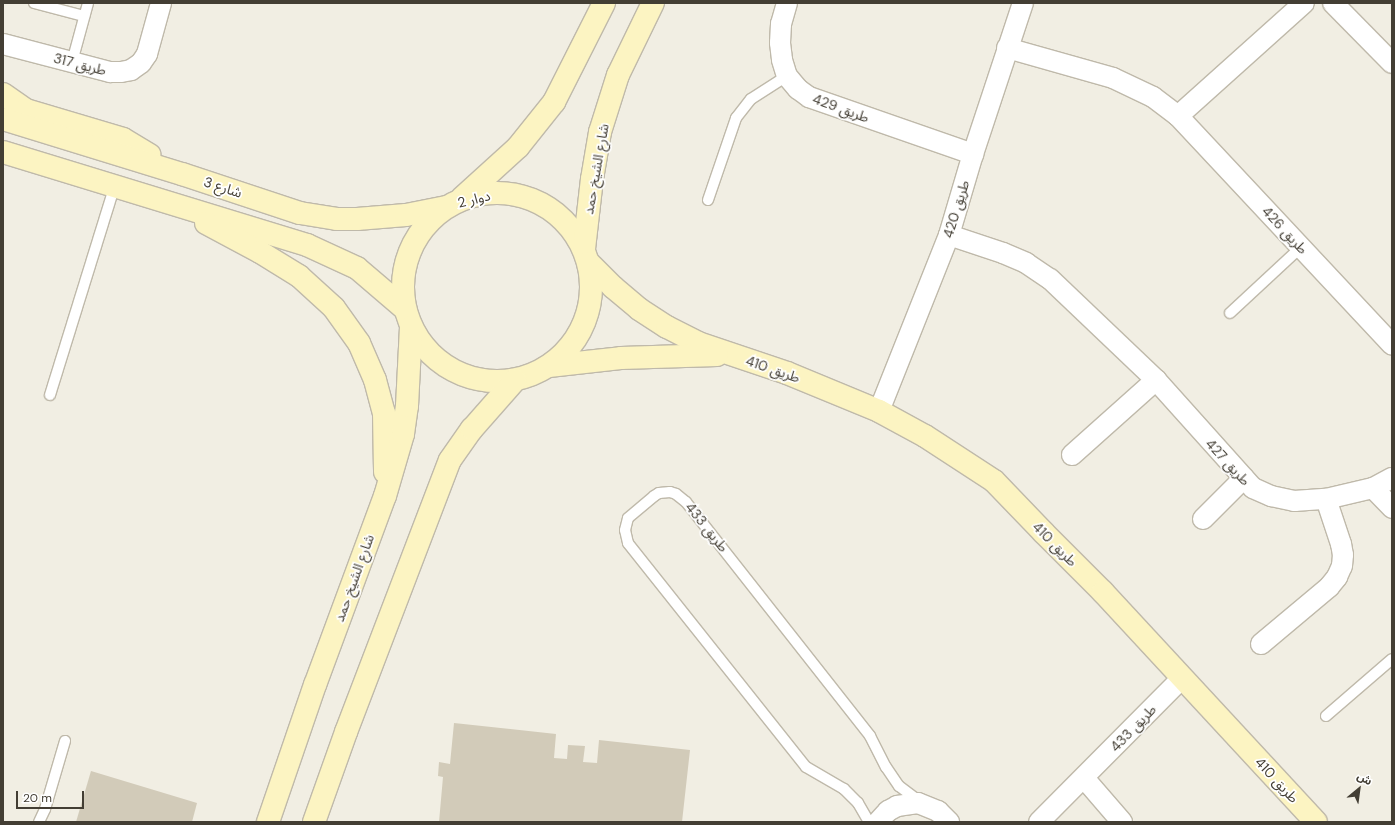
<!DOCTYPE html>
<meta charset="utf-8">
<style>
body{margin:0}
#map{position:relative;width:1395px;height:825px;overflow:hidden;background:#f1eee3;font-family:"DM Sans","Noto Sans Arabic",sans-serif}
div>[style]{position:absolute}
.building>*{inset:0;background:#d2cbb9}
.roads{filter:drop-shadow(1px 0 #bfb9aa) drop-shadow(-1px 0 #bfb9aa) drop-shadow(0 1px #bfb9aa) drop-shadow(0 -1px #bfb9aa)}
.lane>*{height:10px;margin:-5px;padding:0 5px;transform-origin:5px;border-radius:5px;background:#fff}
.street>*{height:20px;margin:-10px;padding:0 10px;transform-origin:10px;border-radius:10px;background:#fff}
.secondary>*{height:22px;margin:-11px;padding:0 11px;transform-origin:11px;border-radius:11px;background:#fcf4c2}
.secondary>.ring{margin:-11px;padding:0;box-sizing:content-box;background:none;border:22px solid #fcf4c2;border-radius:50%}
span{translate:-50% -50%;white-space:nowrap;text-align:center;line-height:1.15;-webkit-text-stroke:3.5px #fff;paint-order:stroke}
.street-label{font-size:14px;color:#433e34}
.frame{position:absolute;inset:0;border:4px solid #433e34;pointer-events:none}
.north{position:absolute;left:1339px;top:769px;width:40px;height:40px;-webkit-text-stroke:3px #fff;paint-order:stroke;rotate:29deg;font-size:11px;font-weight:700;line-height:16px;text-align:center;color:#433e34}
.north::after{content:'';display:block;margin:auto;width:14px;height:18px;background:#433e34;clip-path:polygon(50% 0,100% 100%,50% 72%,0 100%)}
.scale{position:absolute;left:16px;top:791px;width:68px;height:18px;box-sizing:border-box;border:2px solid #433e34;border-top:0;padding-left:5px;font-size:12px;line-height:14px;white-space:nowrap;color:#433e34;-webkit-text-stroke:3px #fff;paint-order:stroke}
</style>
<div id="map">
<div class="building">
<div style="clip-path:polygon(454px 723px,556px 734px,554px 758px,567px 759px,568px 745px,585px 746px,583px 762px,597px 763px,599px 740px,690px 750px,682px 822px,439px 822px,443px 777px,438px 776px,439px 762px,450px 764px)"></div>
<div style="clip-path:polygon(91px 771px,197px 803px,192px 822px,76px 822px)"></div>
</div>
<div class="roads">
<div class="lane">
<div style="left:34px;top:3px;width:52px;rotate:14.6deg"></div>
<div style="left:72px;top:62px;width:61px;rotate:-74.8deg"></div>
<div style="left:708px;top:200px;width:87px;rotate:-71.1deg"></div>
<div style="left:736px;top:118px;width:24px;rotate:-52deg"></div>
<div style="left:751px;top:99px;width:43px;rotate:-32.6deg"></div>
<div style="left:1230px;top:313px;width:97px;rotate:-42.9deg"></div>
<div style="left:50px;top:395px;width:220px;rotate:-72.8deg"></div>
<div style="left:1326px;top:716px;width:87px;rotate:-40.8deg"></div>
<div style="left:39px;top:822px;width:14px;rotate:-65deg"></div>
<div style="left:45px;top:809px;width:71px;rotate:-73.6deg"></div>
<div style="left:869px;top:822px;width:22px;rotate:-120deg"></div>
<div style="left:858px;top:803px;width:20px;rotate:-135deg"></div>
<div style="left:844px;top:789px;width:44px;rotate:-149.9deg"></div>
<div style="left:806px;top:767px;width:286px;rotate:-128.5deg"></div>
<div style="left:628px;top:543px;width:13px;rotate:-103deg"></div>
<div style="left:625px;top:530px;width:12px;rotate:-76deg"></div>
<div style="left:628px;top:518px;width:34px;rotate:-40deg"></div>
<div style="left:654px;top:496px;width:6px;rotate:-31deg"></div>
<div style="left:659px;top:493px;width:11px;rotate:-5deg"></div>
<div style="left:670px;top:492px;width:6px;rotate:18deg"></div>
<div style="left:676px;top:494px;width:13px;rotate:39deg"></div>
<div style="left:686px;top:502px;width:298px;rotate:51.8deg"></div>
<div style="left:870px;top:736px;width:35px;rotate:63deg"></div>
<div style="left:886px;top:767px;width:23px;rotate:56deg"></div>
<div style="left:899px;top:786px;width:25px;rotate:37deg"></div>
</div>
<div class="street">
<div style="left:787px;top:3px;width:22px;rotate:106deg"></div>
<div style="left:781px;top:24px;width:19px;rotate:93deg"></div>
<div style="left:780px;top:43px;width:17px;rotate:83deg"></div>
<div style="left:782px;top:60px;width:17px;rotate:73deg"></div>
<div style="left:787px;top:76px;width:17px;rotate:50deg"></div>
<div style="left:798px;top:89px;width:14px;rotate:36deg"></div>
<div style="left:809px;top:97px;width:174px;rotate:19.2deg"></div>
<div style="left:1333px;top:3px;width:84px;rotate:45.5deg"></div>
<div style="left:3px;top:44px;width:111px;rotate:14.7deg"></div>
<div style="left:110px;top:72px;width:11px"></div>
<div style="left:121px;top:72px;width:10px;rotate:-11deg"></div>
<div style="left:131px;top:70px;width:12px;rotate:-35deg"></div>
<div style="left:141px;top:63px;width:11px;rotate:-56deg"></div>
<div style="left:147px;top:54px;width:53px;rotate:-74.6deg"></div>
<div style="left:1007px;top:48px;width:110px;rotate:15.8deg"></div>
<div style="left:1113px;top:78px;width:44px;rotate:25.4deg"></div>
<div style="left:1153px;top:97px;width:31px;rotate:37deg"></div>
<div style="left:1178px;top:116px;width:313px;rotate:46.9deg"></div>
<div style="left:1178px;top:116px;width:169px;rotate:-41.9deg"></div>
<div style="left:949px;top:235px;width:57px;rotate:18.4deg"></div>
<div style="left:1003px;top:253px;width:25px;rotate:23deg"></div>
<div style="left:1026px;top:263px;width:29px;rotate:34deg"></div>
<div style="left:1050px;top:279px;width:146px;rotate:43.6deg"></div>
<div style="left:1156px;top:380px;width:145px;rotate:48.1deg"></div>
<div style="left:1253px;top:488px;width:20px;rotate:24deg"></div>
<div style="left:1271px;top:496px;width:24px;rotate:12deg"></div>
<div style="left:1294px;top:501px;width:32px;rotate:-4deg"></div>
<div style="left:1326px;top:499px;width:48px;rotate:-13.2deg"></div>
<div style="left:1373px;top:488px;width:21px;rotate:-28deg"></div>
<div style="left:879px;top:411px;width:189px;rotate:-68.3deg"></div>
<div style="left:949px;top:235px;width:84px;rotate:-73.5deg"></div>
<div style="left:973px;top:154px;width:159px;rotate:-71.7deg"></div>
<div style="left:1072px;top:455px;width:113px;rotate:-41.8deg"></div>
<div style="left:1373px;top:488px;width:28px;rotate:46deg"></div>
<div style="left:1203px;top:519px;width:58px;rotate:-45deg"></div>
<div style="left:1261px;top:644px;width:89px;rotate:-40deg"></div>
<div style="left:1329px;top:587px;width:13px;rotate:-51deg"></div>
<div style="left:1337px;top:577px;width:12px;rotate:-66deg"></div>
<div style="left:1342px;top:566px;width:11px;rotate:-85deg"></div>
<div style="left:1343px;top:555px;width:11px;rotate:-100deg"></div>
<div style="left:1341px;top:544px;width:47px;rotate:-108.4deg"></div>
<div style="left:1084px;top:778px;width:58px;rotate:49.2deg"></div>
<div style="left:878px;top:822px;width:15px;rotate:-48deg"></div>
<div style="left:888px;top:811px;width:10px;rotate:-29deg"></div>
<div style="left:897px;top:806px;width:21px;rotate:-8deg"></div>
<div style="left:918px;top:803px;width:22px;rotate:22deg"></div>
<div style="left:938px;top:811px;width:16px;rotate:45deg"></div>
<div style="left:1039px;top:822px;width:203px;rotate:-45.2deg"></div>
</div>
<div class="secondary">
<div style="left:3px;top:94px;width:28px;rotate:35deg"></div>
<div style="left:26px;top:110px;width:101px;rotate:16.6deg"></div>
<div style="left:123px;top:139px;width:31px;rotate:31deg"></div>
<div style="left:3px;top:119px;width:187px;rotate:17.1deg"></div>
<div style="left:182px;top:174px;width:124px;rotate:18.3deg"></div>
<div style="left:300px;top:213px;width:37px;rotate:9deg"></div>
<div style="left:337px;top:219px;width:20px"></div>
<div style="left:357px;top:219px;width:49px;rotate:-4.7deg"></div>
<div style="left:406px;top:215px;width:41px;rotate:-11.3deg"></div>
<div style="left:3px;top:152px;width:318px;rotate:17deg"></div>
<div style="left:307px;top:245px;width:55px;rotate:24.7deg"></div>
<div style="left:357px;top:268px;width:63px;rotate:40.5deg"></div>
<div class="ring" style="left:403px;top:193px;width:166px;height:166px"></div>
<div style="left:462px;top:198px;width:76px;rotate:-42.3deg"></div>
<div style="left:518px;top:147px;width:58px;rotate:-51.3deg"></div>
<div style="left:554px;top:102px;width:111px;rotate:-63.2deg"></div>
<div style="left:206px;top:223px;width:61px;rotate:28.2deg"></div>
<div style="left:260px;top:252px;width:46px;rotate:31.6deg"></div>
<div style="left:299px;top:276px;width:47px;rotate:42.4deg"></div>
<div style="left:334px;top:308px;width:43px;rotate:54.5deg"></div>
<div style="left:359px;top:343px;width:40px;rotate:66.6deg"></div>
<div style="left:375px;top:380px;width:34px;rotate:75deg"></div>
<div style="left:384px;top:413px;width:59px;rotate:89deg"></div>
<div style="left:584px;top:249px;width:70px;rotate:-83.5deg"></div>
<div style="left:592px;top:179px;width:48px;rotate:-80.3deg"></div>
<div style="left:600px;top:132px;width:60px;rotate:-72.5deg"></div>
<div style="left:618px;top:75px;width:80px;rotate:-64.1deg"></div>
<div style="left:589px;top:263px;width:34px;rotate:45deg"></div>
<div style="left:613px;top:287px;width:34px;rotate:40deg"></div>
<div style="left:639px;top:309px;width:33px;rotate:33deg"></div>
<div style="left:667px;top:327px;width:35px;rotate:27deg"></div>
<div style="left:698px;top:343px;width:94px;rotate:18.6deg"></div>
<div style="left:787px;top:373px;width:100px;rotate:22.4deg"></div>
<div style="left:879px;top:411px;width:52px;rotate:28.5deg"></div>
<div style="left:925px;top:436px;width:82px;rotate:33.1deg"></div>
<div style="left:994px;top:481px;width:72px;rotate:46.1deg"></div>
<div style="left:1044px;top:533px;width:83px;rotate:45deg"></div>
<div style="left:1103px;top:592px;width:313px;rotate:47.2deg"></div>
<div style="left:549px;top:366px;width:72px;rotate:-6.3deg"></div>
<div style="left:621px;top:358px;width:96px;rotate:-1.8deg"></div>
<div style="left:268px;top:822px;width:145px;rotate:-71.1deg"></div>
<div style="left:315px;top:685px;width:202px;rotate:-69.7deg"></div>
<div style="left:385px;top:496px;width:65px;rotate:-73.8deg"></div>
<div style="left:403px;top:434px;width:28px;rotate:-82deg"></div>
<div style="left:407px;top:406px;width:79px;rotate:-87.1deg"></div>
<div style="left:314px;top:822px;width:96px;rotate:-70.4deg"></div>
<div style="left:346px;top:732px;width:291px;rotate:-69.1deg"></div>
<div style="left:450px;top:460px;width:38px;rotate:-55deg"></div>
<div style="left:472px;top:429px;width:65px;rotate:-48.7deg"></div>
</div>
</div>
<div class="street-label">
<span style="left:80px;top:64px;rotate:14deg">طريق 317</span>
<span style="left:841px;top:108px;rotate:20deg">طريق 429</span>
<span style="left:596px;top:169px;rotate:-80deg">شارع الشيخ حمد</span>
<span style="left:223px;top:187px;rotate:18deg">شارع 3</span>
<span style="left:474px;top:199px;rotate:-14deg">دوار 2</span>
<span style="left:956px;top:209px;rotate:-73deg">طريق 420</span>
<span style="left:1285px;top:230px;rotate:47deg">طريق 426</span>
<span style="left:773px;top:369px;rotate:19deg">طريق 410</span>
<span style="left:1228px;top:462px;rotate:47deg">طريق 427</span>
<span style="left:707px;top:527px;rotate:51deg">طريق 433</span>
<span style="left:1055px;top:544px;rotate:45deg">طريق 410</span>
<span style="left:354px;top:578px;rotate:-70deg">شارع الشيخ حمد</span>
<span style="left:1133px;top:728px;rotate:-46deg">طريق 433</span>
<span style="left:1277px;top:780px;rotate:47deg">طريق 410</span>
</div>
<div class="frame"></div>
<div class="north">ش</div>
<div class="scale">20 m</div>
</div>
